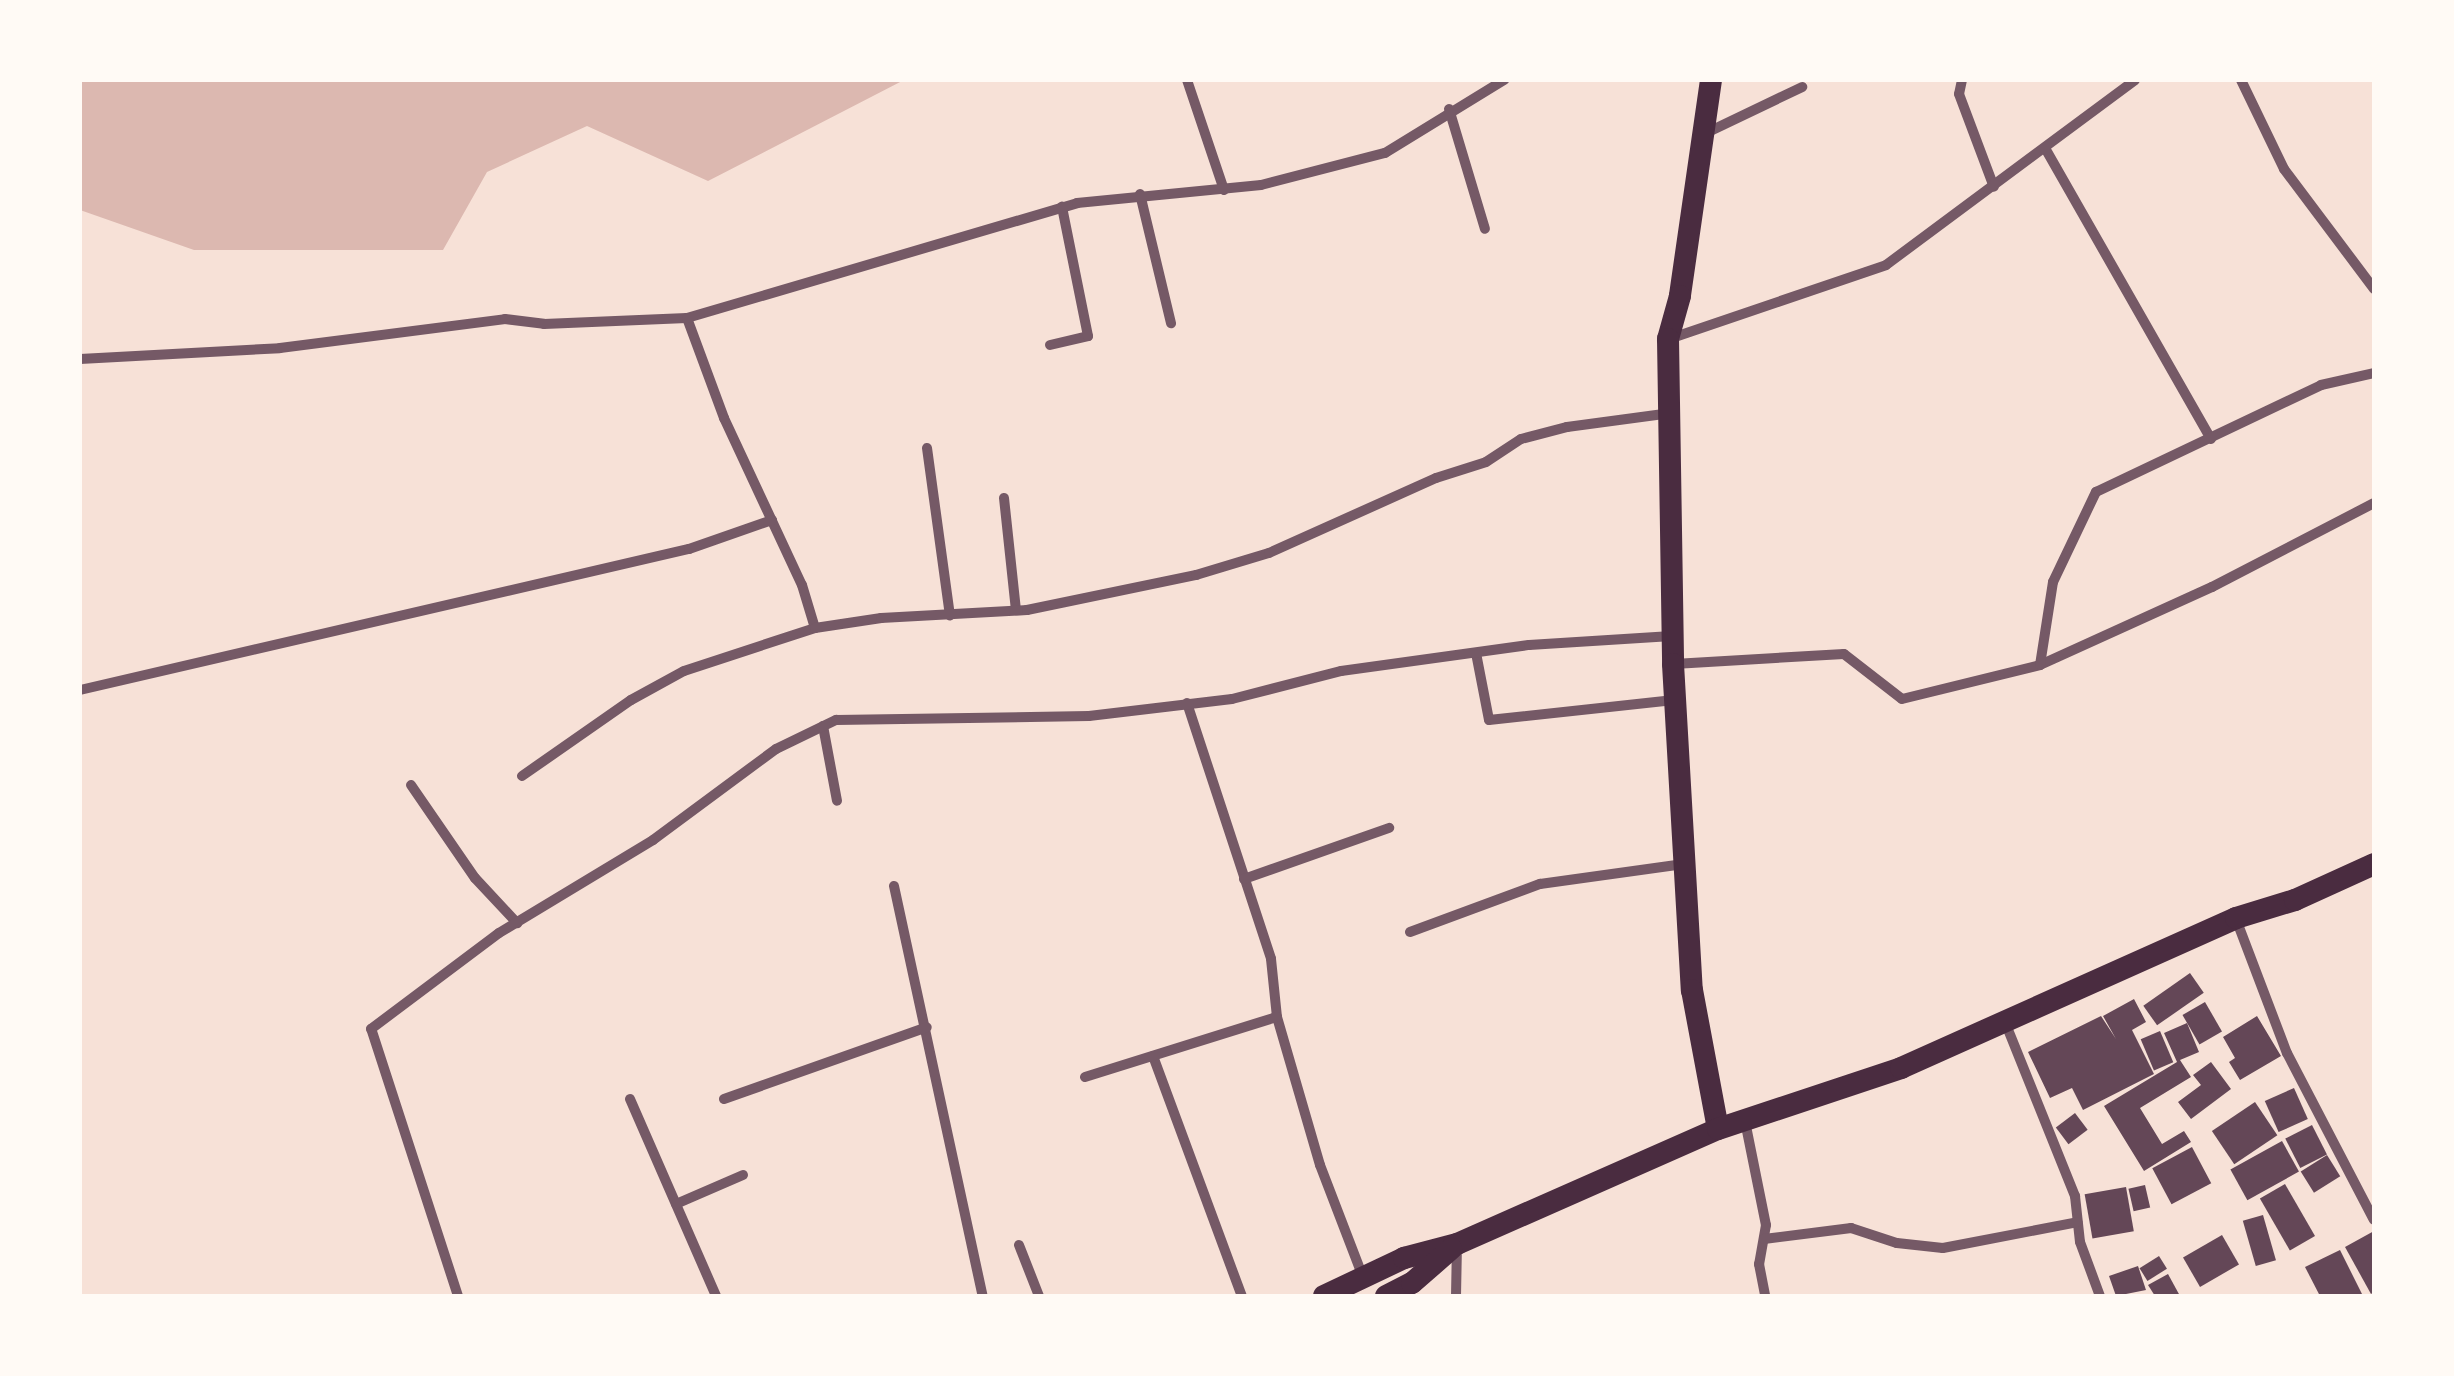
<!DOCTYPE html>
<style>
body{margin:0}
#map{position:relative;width:2454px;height:1376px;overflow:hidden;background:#f7e1d7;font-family:"Roboto Condensed",sans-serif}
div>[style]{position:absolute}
.water>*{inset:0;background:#dcb8b0}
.building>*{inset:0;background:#644757;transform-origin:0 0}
.minor>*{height:10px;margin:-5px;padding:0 5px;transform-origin:5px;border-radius:5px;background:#755966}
.primary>*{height:22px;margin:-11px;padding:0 11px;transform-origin:11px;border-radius:11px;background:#4a2c40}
span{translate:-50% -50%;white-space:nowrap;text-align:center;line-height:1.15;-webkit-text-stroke:9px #fffaf5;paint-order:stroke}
.frame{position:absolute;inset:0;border:82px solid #fffaf5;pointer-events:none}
</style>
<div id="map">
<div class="water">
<div style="clip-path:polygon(80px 80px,904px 80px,708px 181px,587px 126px,487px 172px,443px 250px,194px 250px,80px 210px)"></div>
</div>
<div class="building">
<div style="left:2190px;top:973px;width:24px;height:57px;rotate:55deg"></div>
<div style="clip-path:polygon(2134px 999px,2146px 1022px,2132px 1030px,2154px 1074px,2083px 1110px,2072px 1088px,2050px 1098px,2028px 1052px,2101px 1016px,2116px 1039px,2103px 1016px)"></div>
<div style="left:2205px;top:1002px;width:34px;height:26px;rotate:60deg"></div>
<div style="clip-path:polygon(2257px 1016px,2281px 1056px,2240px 1080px,2229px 1062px,2235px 1058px,2223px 1037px)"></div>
<div style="clip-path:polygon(2187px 1023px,2199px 1052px,2180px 1060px,2191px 1077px,2140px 1108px,2162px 1144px,2184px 1131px,2191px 1142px,2144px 1171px,2104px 1106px,2177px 1062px,2164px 1033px)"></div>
<div style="left:2160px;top:1031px;width:34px;height:21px;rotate:67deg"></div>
<div style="clip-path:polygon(2211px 1062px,2231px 1089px,2191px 1119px,2178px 1102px,2201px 1085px,2193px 1075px)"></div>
<div style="left:2294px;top:1088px;width:34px;height:32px;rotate:66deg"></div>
<div style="left:2255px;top:1102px;width:40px;height:52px;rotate:56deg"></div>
<div style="left:2075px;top:1113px;width:21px;height:24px;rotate:53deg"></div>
<div style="left:2312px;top:1125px;width:33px;height:30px;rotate:63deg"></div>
<div style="left:2282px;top:1141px;width:35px;height:59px;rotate:61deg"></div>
<div style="left:2192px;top:1147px;width:41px;height:45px;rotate:62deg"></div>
<div style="left:2327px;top:1155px;width:25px;height:31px;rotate:58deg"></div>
<div style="left:2285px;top:1184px;width:60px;height:29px;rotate:60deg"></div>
<div style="left:2145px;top:1185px;width:23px;height:17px;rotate:77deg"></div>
<div style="left:2126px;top:1187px;width:45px;height:42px;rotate:80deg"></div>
<div style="left:2263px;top:1215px;width:47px;height:21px;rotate:74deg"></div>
<div style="clip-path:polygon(2374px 1231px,2374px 1292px,2371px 1294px,2345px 1247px)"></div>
<div style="left:2222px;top:1235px;width:34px;height:45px;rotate:60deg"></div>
<div style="clip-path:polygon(2340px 1250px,2363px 1296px,2320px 1296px,2305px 1267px)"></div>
<div style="left:2159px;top:1256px;width:15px;height:23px;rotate:58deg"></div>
<div style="clip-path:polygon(2138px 1266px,2146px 1290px,2116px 1296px,2109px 1276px)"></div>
<div style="clip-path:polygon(2168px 1274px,2180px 1296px,2155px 1296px,2148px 1285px)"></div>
</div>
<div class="minor">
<div style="left:1187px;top:80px;width:116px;rotate:71.4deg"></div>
<div style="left:1962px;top:80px;width:14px;rotate:102deg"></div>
<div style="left:1959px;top:94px;width:99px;rotate:69.4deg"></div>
<div style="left:2241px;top:80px;width:99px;rotate:64.2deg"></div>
<div style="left:2284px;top:169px;width:150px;rotate:53.1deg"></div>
<div style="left:1449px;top:109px;width:125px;rotate:73.3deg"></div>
<div style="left:1704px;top:134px;width:109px;rotate:-25.6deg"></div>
<div style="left:2045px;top:148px;width:335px;rotate:60.3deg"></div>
<div style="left:1140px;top:194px;width:133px;rotate:76.5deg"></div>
<div style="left:687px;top:318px;width:107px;rotate:69.7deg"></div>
<div style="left:724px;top:418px;width:184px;rotate:65deg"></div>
<div style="left:802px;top:585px;width:45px;rotate:73.2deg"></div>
<div style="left:1669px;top:339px;width:229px;rotate:-18.8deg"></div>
<div style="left:1886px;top:265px;width:310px;rotate:-36.6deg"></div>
<div style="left:1050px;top:345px;width:39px;rotate:-13deg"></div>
<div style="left:1088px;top:336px;width:132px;rotate:-101.4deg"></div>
<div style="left:80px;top:359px;width:200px;rotate:-3.1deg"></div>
<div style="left:280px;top:348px;width:227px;rotate:-7.3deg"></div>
<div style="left:505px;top:319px;width:39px;rotate:7deg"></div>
<div style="left:544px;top:324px;width:143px;rotate:-2.4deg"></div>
<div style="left:687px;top:318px;width:407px;rotate:-16.4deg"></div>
<div style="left:1077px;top:203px;width:185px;rotate:-5.6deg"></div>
<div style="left:1261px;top:185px;width:128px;rotate:-14.5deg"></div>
<div style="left:1385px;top:153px;width:140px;rotate:-31.5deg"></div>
<div style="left:927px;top:448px;width:169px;rotate:82.2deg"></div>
<div style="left:1004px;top:498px;width:113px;rotate:83.9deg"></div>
<div style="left:1476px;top:653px;width:68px;rotate:79deg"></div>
<div style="left:1489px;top:720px;width:186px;rotate:-6.2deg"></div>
<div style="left:1674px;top:664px;width:170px;rotate:-3.4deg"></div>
<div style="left:1844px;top:654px;width:73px;rotate:37.8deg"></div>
<div style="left:1902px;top:699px;width:142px;rotate:-13.8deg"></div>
<div style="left:2040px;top:665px;width:189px;rotate:-24.4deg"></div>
<div style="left:2212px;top:587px;width:182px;rotate:-27.4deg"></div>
<div style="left:2040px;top:665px;width:84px;rotate:-81.1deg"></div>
<div style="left:2053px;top:582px;width:100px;rotate:-64.5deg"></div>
<div style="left:2096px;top:492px;width:249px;rotate:-25.4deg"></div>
<div style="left:2321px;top:385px;width:54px;rotate:-12.8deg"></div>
<div style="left:80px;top:690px;width:625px;rotate:-13.04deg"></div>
<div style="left:689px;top:549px;width:88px;rotate:-19.3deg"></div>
<div style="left:1187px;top:703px;width:269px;rotate:71.8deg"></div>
<div style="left:1271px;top:959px;width:58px;rotate:84.1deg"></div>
<div style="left:1277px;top:1017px;width:154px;rotate:73.8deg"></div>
<div style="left:1320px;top:1165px;width:120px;rotate:69deg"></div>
<div style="left:823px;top:726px;width:76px;rotate:79.4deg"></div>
<div style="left:522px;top:776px;width:133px;rotate:-34.9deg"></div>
<div style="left:631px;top:700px;width:60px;rotate:-28.7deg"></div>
<div style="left:684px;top:671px;width:138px;rotate:-18.2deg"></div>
<div style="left:815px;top:628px;width:67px;rotate:-8.6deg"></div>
<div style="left:881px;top:618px;width:146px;rotate:-3.1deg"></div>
<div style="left:1027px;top:610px;width:173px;rotate:-11.7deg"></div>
<div style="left:1196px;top:575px;width:76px;rotate:-16.8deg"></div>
<div style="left:1269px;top:553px;width:183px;rotate:-24.2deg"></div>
<div style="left:1436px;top:478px;width:52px;rotate:-17.7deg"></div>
<div style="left:1486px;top:462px;width:42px;rotate:-33.3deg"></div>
<div style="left:1521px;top:439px;width:48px;rotate:-14.6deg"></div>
<div style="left:1567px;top:427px;width:105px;rotate:-7.7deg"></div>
<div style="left:411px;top:785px;width:113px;rotate:55.5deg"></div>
<div style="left:475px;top:878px;width:62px;rotate:47deg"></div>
<div style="left:1244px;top:879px;width:154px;rotate:-19.4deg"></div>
<div style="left:894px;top:886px;width:420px;rotate:77.8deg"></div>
<div style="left:2236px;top:919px;width:143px;rotate:69.2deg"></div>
<div style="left:2287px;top:1053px;width:188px;rotate:62.5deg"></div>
<div style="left:1410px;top:932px;width:139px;rotate:-20.3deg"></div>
<div style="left:1540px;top:884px;width:145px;rotate:-7.9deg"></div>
<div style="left:2005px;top:1022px;width:188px;rotate:68.1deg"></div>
<div style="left:2075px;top:1196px;width:46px;rotate:83.8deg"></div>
<div style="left:2080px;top:1242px;width:58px;rotate:69.7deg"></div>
<div style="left:1153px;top:1056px;width:256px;rotate:69.7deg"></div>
<div style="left:1085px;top:1077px;width:201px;rotate:-17.4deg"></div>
<div style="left:630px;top:1099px;width:215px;rotate:66.4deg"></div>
<div style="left:724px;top:1099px;width:215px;rotate:-19.5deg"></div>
<div style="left:1745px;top:1121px;width:106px;rotate:78.6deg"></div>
<div style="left:1766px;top:1225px;width:40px;rotate:100deg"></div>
<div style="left:1759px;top:1264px;width:33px;rotate:79deg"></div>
<div style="left:676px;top:1204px;width:73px;rotate:-23.4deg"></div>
<div style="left:1764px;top:1239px;width:88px;rotate:-7.2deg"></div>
<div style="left:1851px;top:1228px;width:48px;rotate:18.1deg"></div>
<div style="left:1897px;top:1243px;width:46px;rotate:6.2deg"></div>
<div style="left:1943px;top:1248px;width:137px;rotate:-10.9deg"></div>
<div style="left:1019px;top:1245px;width:55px;rotate:68.6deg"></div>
<div style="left:458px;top:1296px;width:281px;rotate:-108deg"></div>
<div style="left:371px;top:1029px;width:160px;rotate:-36.9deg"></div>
<div style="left:499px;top:933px;width:180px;rotate:-31.1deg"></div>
<div style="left:653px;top:840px;width:153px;rotate:-36.5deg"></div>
<div style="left:776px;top:749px;width:67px;rotate:-25.8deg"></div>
<div style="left:836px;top:720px;width:253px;rotate:-0.9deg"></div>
<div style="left:1089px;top:716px;width:144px;rotate:-6.8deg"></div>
<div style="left:1232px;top:699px;width:113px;rotate:-14.4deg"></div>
<div style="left:1341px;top:671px;width:190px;rotate:-7.9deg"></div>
<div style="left:1529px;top:645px;width:143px;rotate:-3.6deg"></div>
<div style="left:1456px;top:1296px;width:51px;rotate:-88.9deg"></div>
</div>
<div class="primary">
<div style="left:1711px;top:80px;width:218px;rotate:98.2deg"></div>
<div style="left:1680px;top:296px;width:45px;rotate:105.6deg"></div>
<div style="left:1668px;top:339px;width:325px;rotate:89.1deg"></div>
<div style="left:1673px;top:664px;width:327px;rotate:86.7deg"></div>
<div style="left:1692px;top:990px;width:141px;rotate:79.4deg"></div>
<div style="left:1324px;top:1296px;width:89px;rotate:-25.4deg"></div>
<div style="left:1404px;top:1258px;width:55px;rotate:-14.8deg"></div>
<div style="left:1457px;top:1244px;width:285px;rotate:-23.8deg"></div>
<div style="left:1718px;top:1129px;width:193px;rotate:-18.4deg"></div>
<div style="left:1901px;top:1068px;width:367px;rotate:-24.1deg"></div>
<div style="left:2236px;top:918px;width:62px;rotate:-17deg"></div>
<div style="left:2295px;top:900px;width:87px;rotate:-24.5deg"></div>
<div style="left:1386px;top:1296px;width:29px;rotate:-27deg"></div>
<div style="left:1412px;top:1283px;width:52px;rotate:-41.1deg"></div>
</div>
<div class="frame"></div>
</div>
